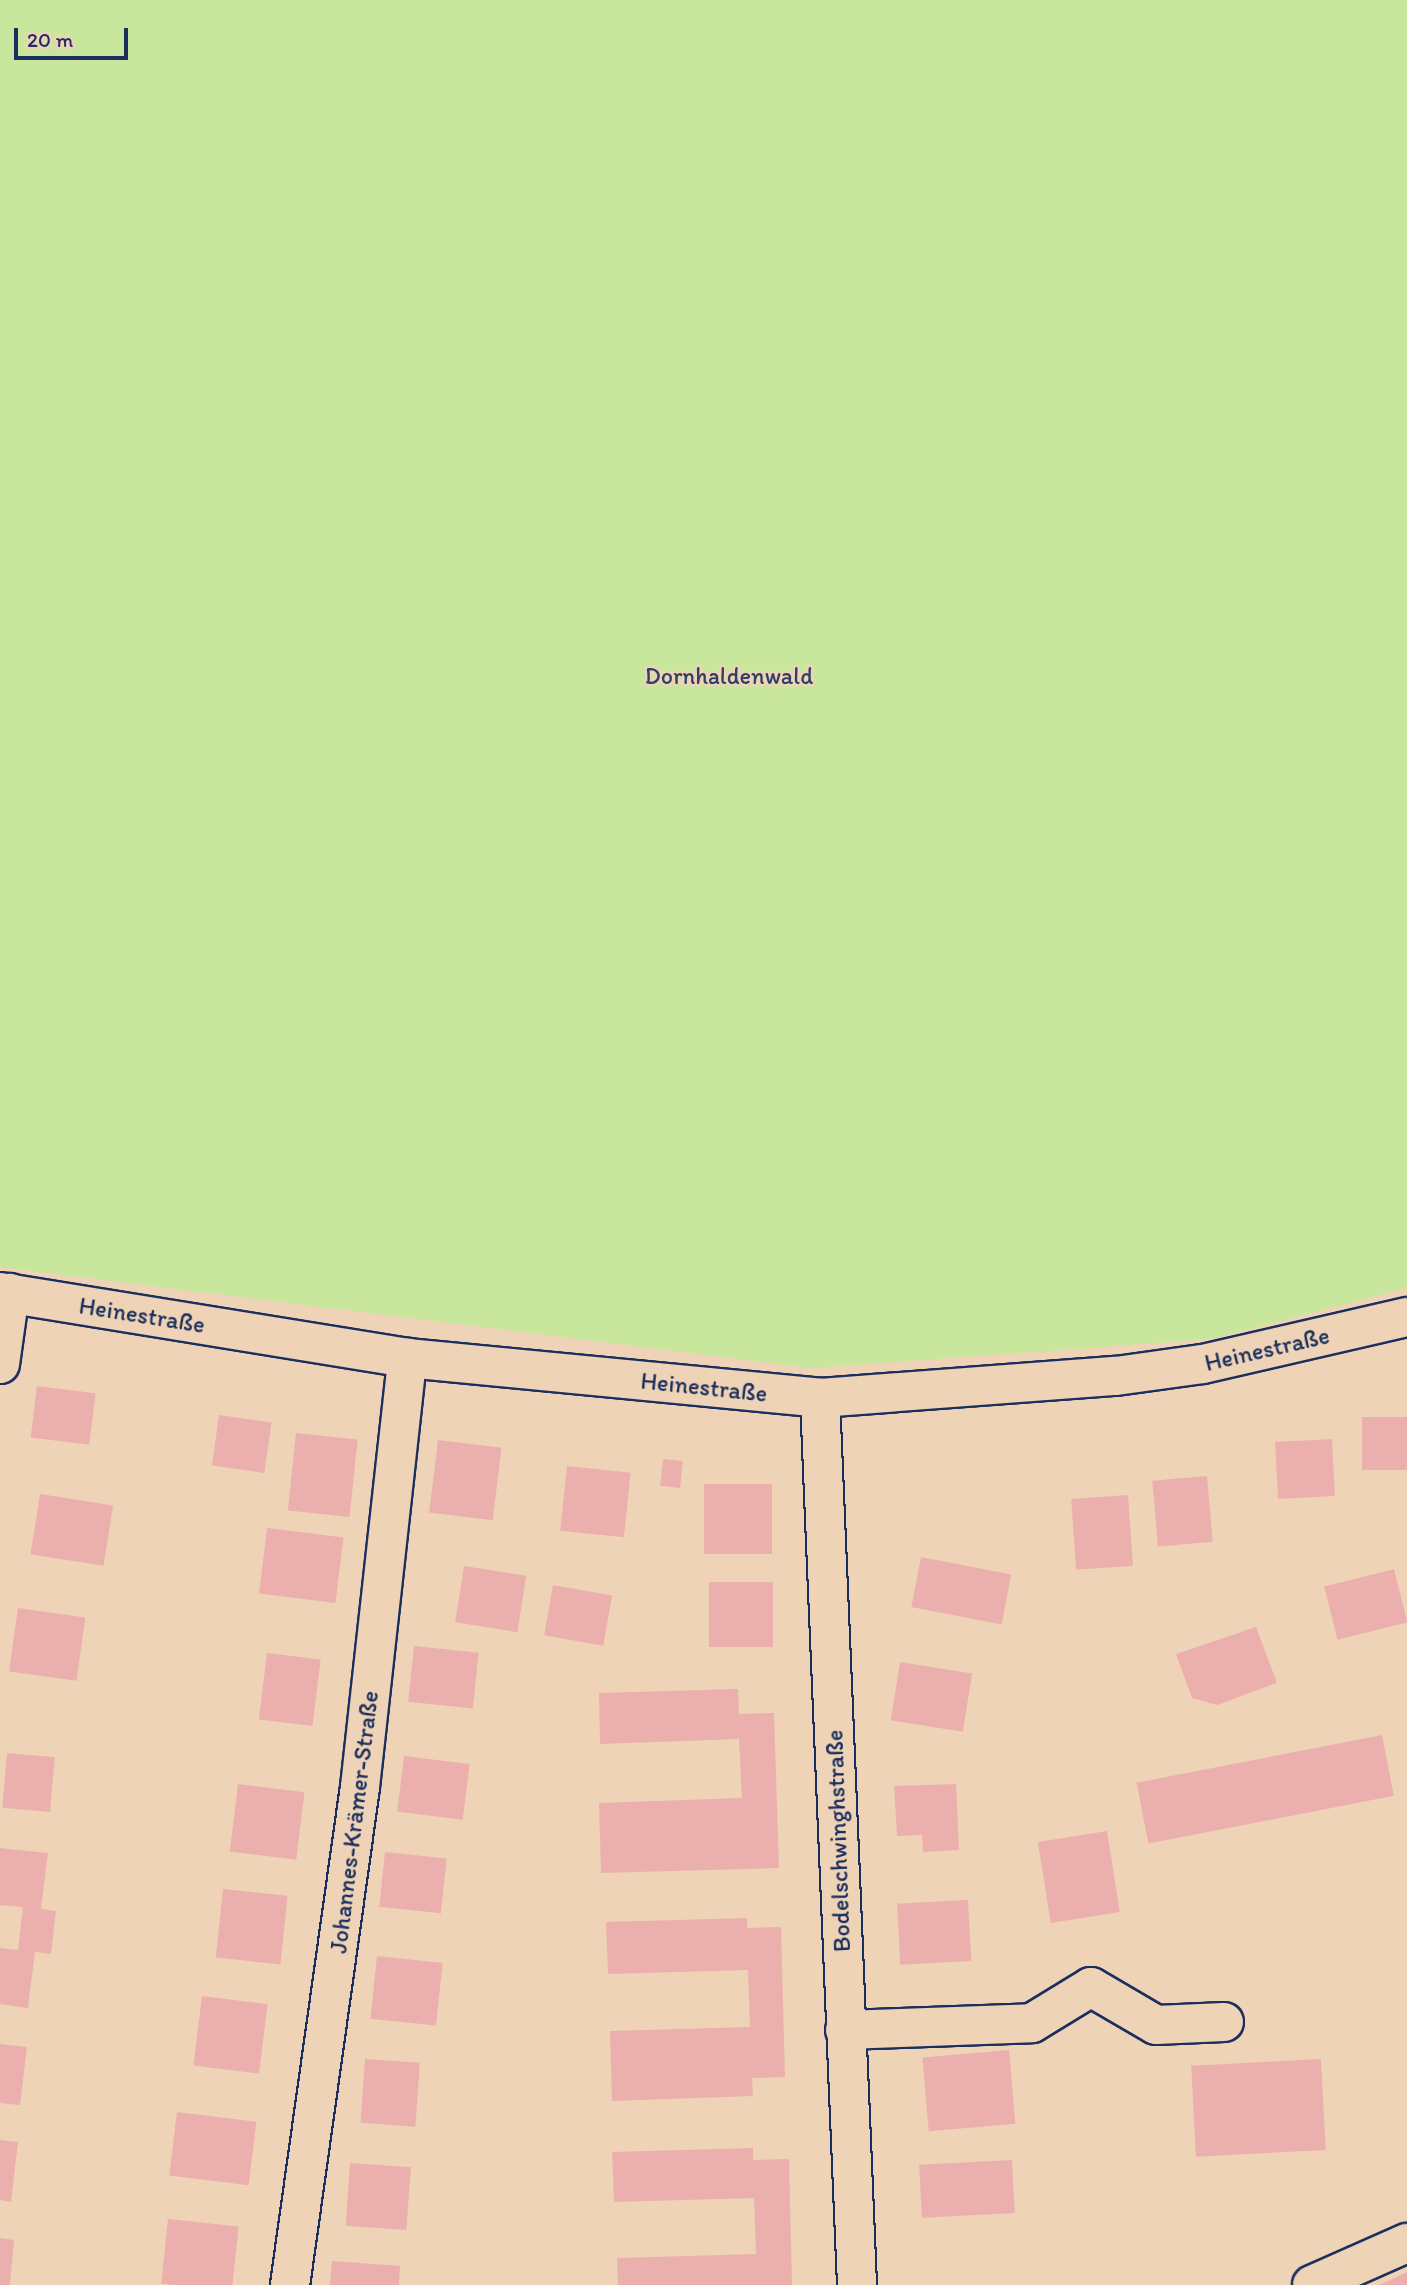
<!DOCTYPE html>
<meta charset="utf-8">
<style>
body{margin:0}
#map{position:relative;width:1407px;height:2285px;overflow:hidden;background:#efd3b6;font-family:Itim,sans-serif}
div>[style]{position:absolute}
.green>*{inset:0;background:#c9e69d}
.building>*{inset:0;background:#ebb0ad;transform-origin:0 0}
.roads{filter:drop-shadow(2px 0 #1b2f5e) drop-shadow(-2px 0 #1b2f5e) drop-shadow(0 2px #1b2f5e) drop-shadow(0 -2px #1b2f5e)}
.minor>*{height:38px;margin:-19px;padding:0 19px;transform-origin:19px;border-radius:19px;background:#efd3b6}
span{translate:-50% -50%;white-space:nowrap;text-align:center;line-height:1.15;-webkit-text-stroke:5px #efd3b6;paint-order:stroke}
.park-label{font-size:24px;color:#2c4164}
.street-label{font-size:24px;color:#1b2f5e}
.scale{position:absolute;left:14px;top:28px;width:114px;height:32px;box-sizing:border-box;border:4px solid #1b2f5e;border-top:0;padding-left:9px;font-size:21px;line-height:24px;white-space:nowrap;color:#1b2f5e;-webkit-text-stroke:5px #efd3b6;paint-order:stroke}
</style>
<div id="map">
<div class="green">
<div style="clip-path:polygon(0 0,1407px 0,1407px 1288px,1211px 1339px,811px 1368px,0 1267px)"></div>
</div>
<div class="building">
<div style="left:37px;top:1386px;width:59px;height:52px;rotate:7deg"></div>
<div style="left:219px;top:1415px;width:53px;height:51px;rotate:8deg"></div>
<div style="left:1407px;top:1417px;width:53px;height:45px;rotate:90deg"></div>
<div style="left:296px;top:1433px;width:62px;height:78px;rotate:6deg"></div>
<div style="left:1332px;top:1439px;width:57px;height:57px;rotate:87deg"></div>
<div style="left:438px;top:1440px;width:64px;height:73px;rotate:7deg"></div>
<div style="left:663px;top:1459px;width:20px;height:27px;rotate:6deg"></div>
<div style="left:567px;top:1466px;width:64px;height:65px;rotate:6deg"></div>
<div style="left:1207px;top:1476px;width:66px;height:55px;rotate:85deg"></div>
<div style="left:704px;top:1484px;width:68px;height:70px"></div>
<div style="left:40px;top:1494px;width:74px;height:61px;rotate:9deg"></div>
<div style="left:1128px;top:1495px;width:71px;height:57px;rotate:86deg"></div>
<div style="left:267px;top:1528px;width:77px;height:66px;rotate:7deg"></div>
<div style="left:921px;top:1557px;width:92px;height:51px;rotate:11deg"></div>
<div style="left:464px;top:1566px;width:63px;height:57px;rotate:9deg"></div>
<div style="left:1394px;top:1569px;width:55px;height:72px;rotate:76deg"></div>
<div style="left:709px;top:1582px;width:64px;height:65px"></div>
<div style="left:553px;top:1585px;width:60px;height:51px;rotate:10deg"></div>
<div style="left:18px;top:1608px;width:68px;height:64px;rotate:8deg"></div>
<div style="clip-path:polygon(1256px 1627px,1277px 1683px,1217px 1705px,1192px 1698px,1176px 1654px)"></div>
<div style="left:414px;top:1646px;width:65px;height:56px;rotate:6deg"></div>
<div style="left:267px;top:1653px;width:54px;height:67px;rotate:7deg"></div>
<div style="left:900px;top:1662px;width:73px;height:59px;rotate:9deg"></div>
<div style="clip-path:polygon(738px 1689px,739px 1714px,774px 1713px,779px 1868px,601px 1873px,599px 1803px,742px 1798px,739px 1739px,600px 1744px,599px 1693px)"></div>
<div style="left:1382px;top:1735px;width:62px;height:250px;rotate:79deg"></div>
<div style="left:7px;top:1753px;width:48px;height:55px;rotate:5deg"></div>
<div style="left:404px;top:1756px;width:66px;height:56px;rotate:7deg"></div>
<div style="left:238px;top:1784px;width:67px;height:68px;rotate:7deg"></div>
<div style="clip-path:polygon(956px 1784px,959px 1850px,923px 1852px,922px 1835px,897px 1836px,894px 1786px)"></div>
<div style="left:1107px;top:1831px;width:82px;height:70px;rotate:81deg"></div>
<div style="clip-path:polygon(0 1848px,48px 1853px,41px 1909px,56px 1911px,51px 1954px,35px 1952px,28px 2008px,0 2004px,0 1948px,18px 1950px,23px 1907px,0 1905px)"></div>
<div style="left:385px;top:1852px;width:62px;height:55px;rotate:6deg"></div>
<div style="left:223px;top:1889px;width:65px;height:69px;rotate:6deg"></div>
<div style="left:968px;top:1900px;width:61px;height:71px;rotate:87deg"></div>
<div style="clip-path:polygon(747px 1918px,747px 1928px,781px 1927px,785px 2077px,752px 2078px,753px 2096px,612px 2101px,610px 2031px,750px 2027px,748px 1970px,608px 1974px,606px 1922px)"></div>
<div style="left:377px;top:1956px;width:66px;height:63px;rotate:6deg"></div>
<div style="left:202px;top:1996px;width:66px;height:70px;rotate:7deg"></div>
<div style="clip-path:polygon(0 2044px,27px 2047px,20px 2105px,0 2103px)"></div>
<div style="left:1009px;top:2050px;width:74px;height:87px;rotate:85deg"></div>
<div style="left:365px;top:2059px;width:55px;height:64px;rotate:4deg"></div>
<div style="left:1321px;top:2059px;width:91px;height:130px;rotate:87deg"></div>
<div style="left:177px;top:2112px;width:80px;height:64px;rotate:7deg"></div>
<div style="clip-path:polygon(0 2140px,18px 2142px,11px 2202px,0 2200px)"></div>
<div style="clip-path:polygon(753px 2148px,753px 2160px,789px 2159px,792px 2285px,618px 2285px,617px 2258px,756px 2254px,754px 2198px,614px 2202px,612px 2152px)"></div>
<div style="left:1012px;top:2160px;width:53px;height:93px;rotate:87deg"></div>
<div style="left:350px;top:2163px;width:61px;height:63px;rotate:4deg"></div>
<div style="left:168px;top:2219px;width:71px;height:65px;rotate:6deg"></div>
<div style="clip-path:polygon(0 2238px,14px 2240px,10px 2285px,0 2285px)"></div>
<div style="clip-path:polygon(332px 2261px,400px 2266px,399px 2285px,330px 2285px)"></div>
<div style="clip-path:polygon(1407px 2272px,1407px 2285px,1379px 2285px)"></div>
</div>
<div class="roads">
<div class="minor">
<div style="left:0;top:1292px;width:412px;rotate:9.2deg"></div>
<div style="left:407px;top:1358px;width:415px;rotate:5.5deg"></div>
<div style="left:820px;top:1398px;width:297px;rotate:-4.3deg"></div>
<div style="left:1116px;top:1376px;width:88px;rotate:-7.9deg"></div>
<div style="left:1203px;top:1364px;width:209px;rotate:-13deg"></div>
<div style="left:0;top:1364px;width:72px;rotate:-82deg"></div>
<div style="left:820px;top:1398px;width:888px;rotate:87.61deg"></div>
<div style="left:845px;top:2030px;width:187px;rotate:-2.1deg"></div>
<div style="left:1032px;top:2023px;width:69px;rotate:-31.4deg"></div>
<div style="left:1091px;top:1987px;width:75px;rotate:30.3deg"></div>
<div style="left:1156px;top:2025px;width:68px;rotate:-2.5deg"></div>
<div style="left:290px;top:2285px;width:503px;rotate:-82deg"></div>
<div style="left:360px;top:1787px;width:432px;rotate:-83.7deg"></div>
<div style="left:1312px;top:2285px;width:104px;rotate:-23.9deg"></div>
</div>
</div>
<div class="park-label">
<span style="left:729px;top:676px">Dornhaldenwald</span>
</div>
<div class="street-label">
<span style="left:142px;top:1315px;rotate:9deg">Heinestraße</span>
<span style="left:1267px;top:1349px;rotate:-13deg">Heinestraße</span>
<span style="left:704px;top:1387px;rotate:6deg">Heinestraße</span>
<span style="left:354px;top:1822px;rotate:-83deg">Johannes-Krämer-Straße</span>
<span style="left:838px;top:1841px;rotate:-92deg">Bodelschwinghstraße</span>
</div>
<div class="scale">20 m</div>
</div>
